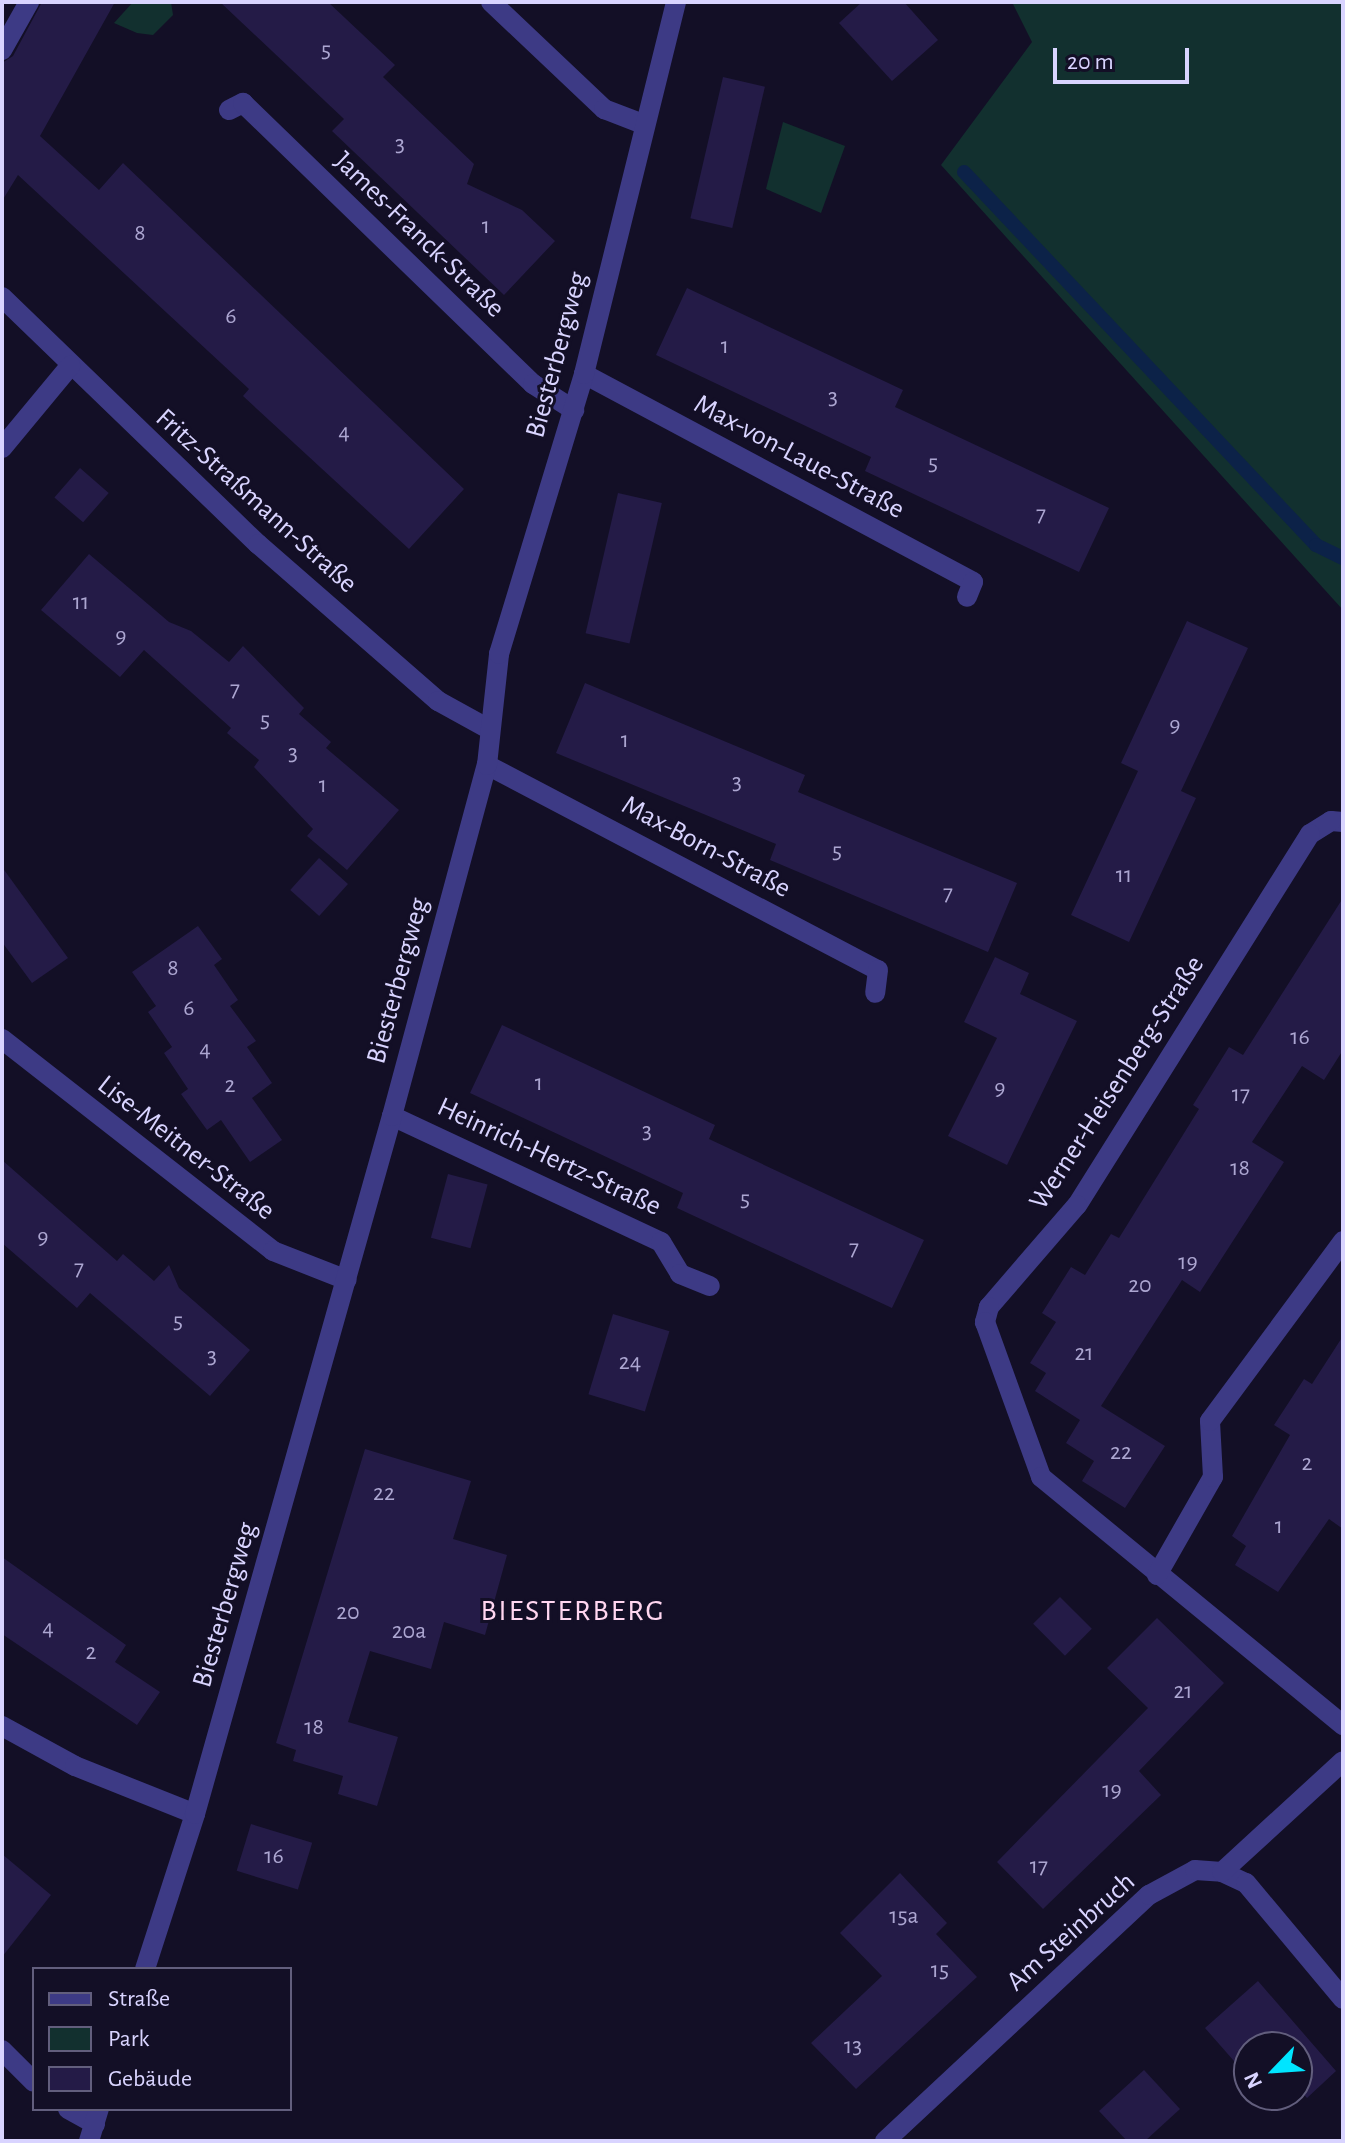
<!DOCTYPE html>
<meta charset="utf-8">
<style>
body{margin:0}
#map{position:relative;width:1345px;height:2143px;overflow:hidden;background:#130f26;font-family:"Alegreya Sans",sans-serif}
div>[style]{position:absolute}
.green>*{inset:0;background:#12302f}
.stream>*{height:14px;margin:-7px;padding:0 7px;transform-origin:7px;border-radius:7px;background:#0c2248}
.building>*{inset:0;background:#241b47;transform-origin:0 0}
.minor>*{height:20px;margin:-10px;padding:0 10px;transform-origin:10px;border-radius:10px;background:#3d3a85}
span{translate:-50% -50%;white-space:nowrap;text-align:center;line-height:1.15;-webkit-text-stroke:6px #130f26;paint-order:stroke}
.number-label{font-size:24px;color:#aca6d1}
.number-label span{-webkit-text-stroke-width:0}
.street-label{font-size:28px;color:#d9d4ff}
.neighbourhood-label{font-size:30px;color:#ffd6f0;letter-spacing:2px}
.frame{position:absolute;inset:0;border:4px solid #d9d4ff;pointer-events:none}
.legend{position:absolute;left:32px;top:1967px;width:260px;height:144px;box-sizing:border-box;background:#130f26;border:2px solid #625e7d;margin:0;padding:10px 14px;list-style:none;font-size:24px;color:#d9d4ff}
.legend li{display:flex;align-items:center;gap:16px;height:40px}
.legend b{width:40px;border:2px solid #625e7d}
.north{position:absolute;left:1233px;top:2031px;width:80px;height:80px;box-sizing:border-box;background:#130f26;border:2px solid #625e7d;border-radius:50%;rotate:245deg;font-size:22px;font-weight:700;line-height:32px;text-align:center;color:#d9d4ff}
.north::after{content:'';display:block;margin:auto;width:28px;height:36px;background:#00e5ff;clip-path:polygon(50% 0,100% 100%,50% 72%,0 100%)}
.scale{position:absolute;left:1053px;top:48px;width:136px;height:36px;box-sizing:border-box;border:4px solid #d9d4ff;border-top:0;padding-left:10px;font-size:24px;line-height:28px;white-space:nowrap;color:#d9d4ff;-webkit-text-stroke:6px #130f26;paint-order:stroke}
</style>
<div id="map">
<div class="green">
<div style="clip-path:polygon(133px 2px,171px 2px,173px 15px,153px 35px,137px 33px,114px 23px)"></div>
<div style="clip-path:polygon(1012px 2px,1343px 2px,1343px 610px,941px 165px,1032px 42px)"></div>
<div style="clip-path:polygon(783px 122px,845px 146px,821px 213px,766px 189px)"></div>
</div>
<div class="stream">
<div style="left:964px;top:172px;width:513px;rotate:46.66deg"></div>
<div style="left:1316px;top:545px;width:30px;rotate:26deg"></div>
</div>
<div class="building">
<div style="clip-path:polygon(42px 2px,115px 2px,40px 136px,99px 190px,123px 163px,464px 489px,409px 549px,243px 396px,249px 389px,18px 175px,2px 201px,2px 63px,13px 56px)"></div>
<div style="clip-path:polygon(220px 2px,328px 2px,395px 65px,383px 77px,474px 164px,467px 184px,522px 210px,555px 241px,504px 295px,332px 131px,344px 119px)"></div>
<div style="clip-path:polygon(862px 2px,904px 2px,938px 40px,892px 81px,839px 23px)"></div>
<div style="left:723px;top:77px;width:43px;height:145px;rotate:13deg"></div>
<div style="clip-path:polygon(687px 288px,903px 390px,895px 407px,1109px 508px,1079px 572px,865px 471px,871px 457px,656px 355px)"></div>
<div style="left:80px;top:468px;width:38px;height:39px;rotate:41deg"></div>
<div style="left:618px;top:493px;width:45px;height:144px;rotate:13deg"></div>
<div style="clip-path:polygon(89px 554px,169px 622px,191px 631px,229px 662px,243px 646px,304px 708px,299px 714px,331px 742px,326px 748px,399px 810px,347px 870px,307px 836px,313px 829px,254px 767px,259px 760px,227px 733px,231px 728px,144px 650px,120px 677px,41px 610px)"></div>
<div style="clip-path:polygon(1187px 621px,1248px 648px,1181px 791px,1196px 798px,1129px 942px,1071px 915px,1138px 771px,1121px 763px)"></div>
<div style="clip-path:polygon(585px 683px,805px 775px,798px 792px,1017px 883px,988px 952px,770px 860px,776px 844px,556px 753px)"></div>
<div style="left:319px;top:858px;width:39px;height:43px;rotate:42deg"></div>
<div style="clip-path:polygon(2px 867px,68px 958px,32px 983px,2px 942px)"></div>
<div style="clip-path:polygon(1343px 898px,1343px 1050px,1324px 1080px,1302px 1066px,1252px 1142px,1284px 1162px,1200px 1292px,1182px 1280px,1101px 1406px,1165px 1446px,1125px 1508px,1082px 1481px,1094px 1461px,1066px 1443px,1080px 1420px,1035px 1391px,1046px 1373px,1030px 1363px,1056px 1322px,1042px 1313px,1071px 1267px,1085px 1275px,1111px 1234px,1119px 1238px,1199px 1109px,1193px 1105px,1229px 1047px,1243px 1055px)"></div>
<div style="clip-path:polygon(198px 926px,222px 959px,214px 965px,238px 1000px,230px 1006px,256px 1041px,247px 1047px,272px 1083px,252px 1098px,282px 1140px,250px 1162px,221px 1120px,207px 1130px,181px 1094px,188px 1089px,164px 1053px,172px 1047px,148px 1012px,156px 1006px,132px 972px)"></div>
<div style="clip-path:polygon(995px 957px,1029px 973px,1020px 994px,1077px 1021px,1007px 1165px,948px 1136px,997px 1038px,964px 1022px)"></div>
<div style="clip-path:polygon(502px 1025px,715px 1125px,709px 1139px,924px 1240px,892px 1308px,677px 1208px,683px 1193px,470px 1093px)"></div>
<div style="clip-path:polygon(2px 1160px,117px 1261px,123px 1254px,154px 1281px,169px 1265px,179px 1288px,250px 1350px,210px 1396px,90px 1293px,77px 1308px,2px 1243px)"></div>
<div style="left:448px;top:1174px;width:41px;height:66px;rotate:15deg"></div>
<div style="left:613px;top:1314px;width:59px;height:84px;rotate:17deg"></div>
<div style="clip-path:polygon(1343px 1336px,1343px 1529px,1329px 1519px,1278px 1592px,1235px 1565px,1246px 1546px,1232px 1536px,1290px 1435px,1274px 1425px,1304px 1379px,1312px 1384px)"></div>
<div style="clip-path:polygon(365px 1449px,471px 1481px,453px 1539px,507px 1555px,485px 1635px,444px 1622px,431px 1669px,370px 1651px,348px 1722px,398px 1737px,377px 1806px,338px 1794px,343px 1776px,293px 1761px,296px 1750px,276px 1743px)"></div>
<div style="clip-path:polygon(2px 1557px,126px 1645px,115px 1662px,160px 1692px,137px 1725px,2px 1634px)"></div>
<div style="left:1060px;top:1597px;width:45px;height:38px;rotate:45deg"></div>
<div style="clip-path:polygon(1157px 1618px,1224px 1683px,1139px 1771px,1161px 1795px,1043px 1909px,997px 1862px,1148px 1708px,1107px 1668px)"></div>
<div style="left:251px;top:1824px;width:64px;height:49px;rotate:17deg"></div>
<div style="clip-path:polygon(2px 1854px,51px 1895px,2px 1957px)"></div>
<div style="clip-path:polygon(900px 1873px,947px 1923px,936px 1934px,977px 1977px,856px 2089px,811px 2043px,882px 1976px,840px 1933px)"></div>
<div style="clip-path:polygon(1258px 1981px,1336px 2071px,1307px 2098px,1297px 2087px,1297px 2047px,1249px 2047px,1248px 2077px,1205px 2028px)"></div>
<div style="clip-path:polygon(1144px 2070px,1180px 2109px,1145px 2141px,1127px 2141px,1099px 2111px)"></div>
</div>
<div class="minor">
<div style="left:491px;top:2px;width:156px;rotate:43.4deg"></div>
<div style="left:604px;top:109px;width:40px;rotate:21deg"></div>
<div style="left:2px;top:50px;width:55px;rotate:-60.6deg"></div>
<div style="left:229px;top:110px;width:16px;rotate:-27deg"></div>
<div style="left:243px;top:103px;width:404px;rotate:44.1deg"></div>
<div style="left:533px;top:384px;width:49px;rotate:32.4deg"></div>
<div style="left:2px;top:297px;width:356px;rotate:44deg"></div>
<div style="left:258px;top:544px;width:239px;rotate:41.1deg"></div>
<div style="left:438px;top:701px;width:56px;rotate:28.9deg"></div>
<div style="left:584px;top:374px;width:441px;rotate:28.1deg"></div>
<div style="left:973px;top:582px;width:16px;rotate:112deg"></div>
<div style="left:2px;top:448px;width:107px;rotate:-50.3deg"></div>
<div style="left:487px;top:765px;width:441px;rotate:27.7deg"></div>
<div style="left:878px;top:970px;width:23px;rotate:97deg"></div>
<div style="left:1343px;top:822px;width:12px;rotate:-175deg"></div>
<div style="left:1331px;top:821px;width:25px;rotate:148deg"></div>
<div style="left:1310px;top:834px;width:438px;rotate:122.1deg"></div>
<div style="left:1077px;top:1205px;width:135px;rotate:130.8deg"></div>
<div style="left:989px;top:1307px;width:16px;rotate:105deg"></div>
<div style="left:985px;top:1322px;width:165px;rotate:70.1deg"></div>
<div style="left:1041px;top:1477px;width:391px;rotate:39.4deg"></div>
<div style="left:2px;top:1039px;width:344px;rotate:38deg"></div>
<div style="left:273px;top:1251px;width:79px;rotate:21.4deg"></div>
<div style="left:392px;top:1116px;width:297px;rotate:25.1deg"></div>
<div style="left:661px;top:1242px;width:37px;rotate:59deg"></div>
<div style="left:680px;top:1274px;width:32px;rotate:22deg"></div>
<div style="left:1157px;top:1575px;width:113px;rotate:-60.3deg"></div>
<div style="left:1213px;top:1477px;width:56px;rotate:-93.1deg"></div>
<div style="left:1210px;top:1421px;width:224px;rotate:-53.5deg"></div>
<div style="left:2px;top:1726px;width:83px;rotate:28.7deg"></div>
<div style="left:75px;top:1766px;width:129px;rotate:21.8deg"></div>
<div style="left:1222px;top:1872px;width:26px;rotate:25deg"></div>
<div style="left:1246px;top:1883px;width:151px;rotate:50.1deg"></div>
<div style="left:145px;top:1969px;width:163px;rotate:-72.1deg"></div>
<div style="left:195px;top:1814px;width:725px;rotate:-74.24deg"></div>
<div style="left:392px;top:1116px;width:364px;rotate:-74.9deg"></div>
<div style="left:487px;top:765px;width:112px;rotate:-83.8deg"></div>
<div style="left:499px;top:654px;width:293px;rotate:-73.1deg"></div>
<div style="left:584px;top:374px;width:383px;rotate:-76.1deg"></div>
<div style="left:2px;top:2050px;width:45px;rotate:45deg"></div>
<div style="left:68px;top:2109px;width:31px;rotate:29deg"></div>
<div style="left:89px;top:2141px;width:34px;rotate:-73deg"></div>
<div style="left:885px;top:2141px;width:361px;rotate:-43deg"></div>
<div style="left:1149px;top:1895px;width:52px;rotate:-28.5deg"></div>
<div style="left:1195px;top:1870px;width:27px;rotate:4deg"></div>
<div style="left:1222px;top:1872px;width:164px;rotate:-42.5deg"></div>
</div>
<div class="number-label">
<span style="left:326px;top:51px">5</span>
<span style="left:400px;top:145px">3</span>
<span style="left:486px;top:227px">1</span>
<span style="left:140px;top:234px">8</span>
<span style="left:231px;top:317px">6</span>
<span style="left:725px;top:347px">1</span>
<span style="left:833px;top:398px">3</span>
<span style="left:344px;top:433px">4</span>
<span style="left:933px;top:464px">5</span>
<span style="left:1041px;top:515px">7</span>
<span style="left:81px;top:603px">11</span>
<span style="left:121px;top:637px">9</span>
<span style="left:235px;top:690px">7</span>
<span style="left:265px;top:721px">5</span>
<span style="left:1175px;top:726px">9</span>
<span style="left:625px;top:741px">1</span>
<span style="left:293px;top:754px">3</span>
<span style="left:737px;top:783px">3</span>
<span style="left:323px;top:786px">1</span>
<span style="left:837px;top:852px">5</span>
<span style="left:1124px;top:876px">11</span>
<span style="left:948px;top:894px">7</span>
<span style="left:173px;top:969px">8</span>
<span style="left:189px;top:1009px">6</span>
<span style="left:1300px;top:1038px">16</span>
<span style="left:205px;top:1050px">4</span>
<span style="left:539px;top:1084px">1</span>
<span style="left:230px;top:1086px">2</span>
<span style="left:1000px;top:1089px">9</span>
<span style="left:1241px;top:1095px">17</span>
<span style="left:647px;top:1132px">3</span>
<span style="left:1240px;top:1169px">18</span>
<span style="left:745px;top:1200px">5</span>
<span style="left:43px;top:1238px">9</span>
<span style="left:854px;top:1249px">7</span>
<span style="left:1188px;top:1263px">19</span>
<span style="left:79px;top:1269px">7</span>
<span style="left:1140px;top:1286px">20</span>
<span style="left:178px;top:1322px">5</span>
<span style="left:1084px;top:1354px">21</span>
<span style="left:212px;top:1357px">3</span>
<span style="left:630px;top:1363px">24</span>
<span style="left:1121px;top:1453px">22</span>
<span style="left:1307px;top:1464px">2</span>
<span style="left:384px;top:1494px">22</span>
<span style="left:1279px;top:1527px">1</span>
<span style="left:348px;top:1613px">20</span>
<span style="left:48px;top:1629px">4</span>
<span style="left:409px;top:1632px">20a</span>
<span style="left:91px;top:1653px">2</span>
<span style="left:1183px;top:1692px">21</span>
<span style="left:314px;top:1728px">18</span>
<span style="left:1112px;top:1791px">19</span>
<span style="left:274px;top:1857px">16</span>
<span style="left:1039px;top:1867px">17</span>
<span style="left:904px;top:1917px">15a</span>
<span style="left:940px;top:1971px">15</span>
<span style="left:853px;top:2047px">13</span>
</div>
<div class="street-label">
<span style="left:419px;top:235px;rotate:44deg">James-Franck-Straße</span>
<span style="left:557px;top:355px;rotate:-75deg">Biesterbergweg</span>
<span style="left:799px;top:457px;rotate:28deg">Max-von-Laue-Straße</span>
<span style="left:256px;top:501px;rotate:42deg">Fritz-Straßmann-Straße</span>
<span style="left:706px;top:847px;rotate:28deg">Max-Born-Straße</span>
<span style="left:398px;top:981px;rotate:-75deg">Biesterbergweg</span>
<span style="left:1117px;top:1083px;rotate:-57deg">Werner-Heisenberg-Straße</span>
<span style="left:186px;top:1148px;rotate:38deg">Lise-Meitner-Straße</span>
<span style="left:549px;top:1157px;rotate:25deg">Heinrich-Hertz-Straße</span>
<span style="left:225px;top:1605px;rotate:-74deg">Biesterbergweg</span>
<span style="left:1071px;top:1932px;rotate:-42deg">Am Steinbruch</span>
</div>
<div class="neighbourhood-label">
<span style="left:573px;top:1611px">BIESTERBERG</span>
</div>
<div class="frame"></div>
<ul class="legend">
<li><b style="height:10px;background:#3d3a85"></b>Straße</li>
<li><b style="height:22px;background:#12302f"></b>Park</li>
<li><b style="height:22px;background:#241b47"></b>Gebäude</li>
</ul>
<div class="north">N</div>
<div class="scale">20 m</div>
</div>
